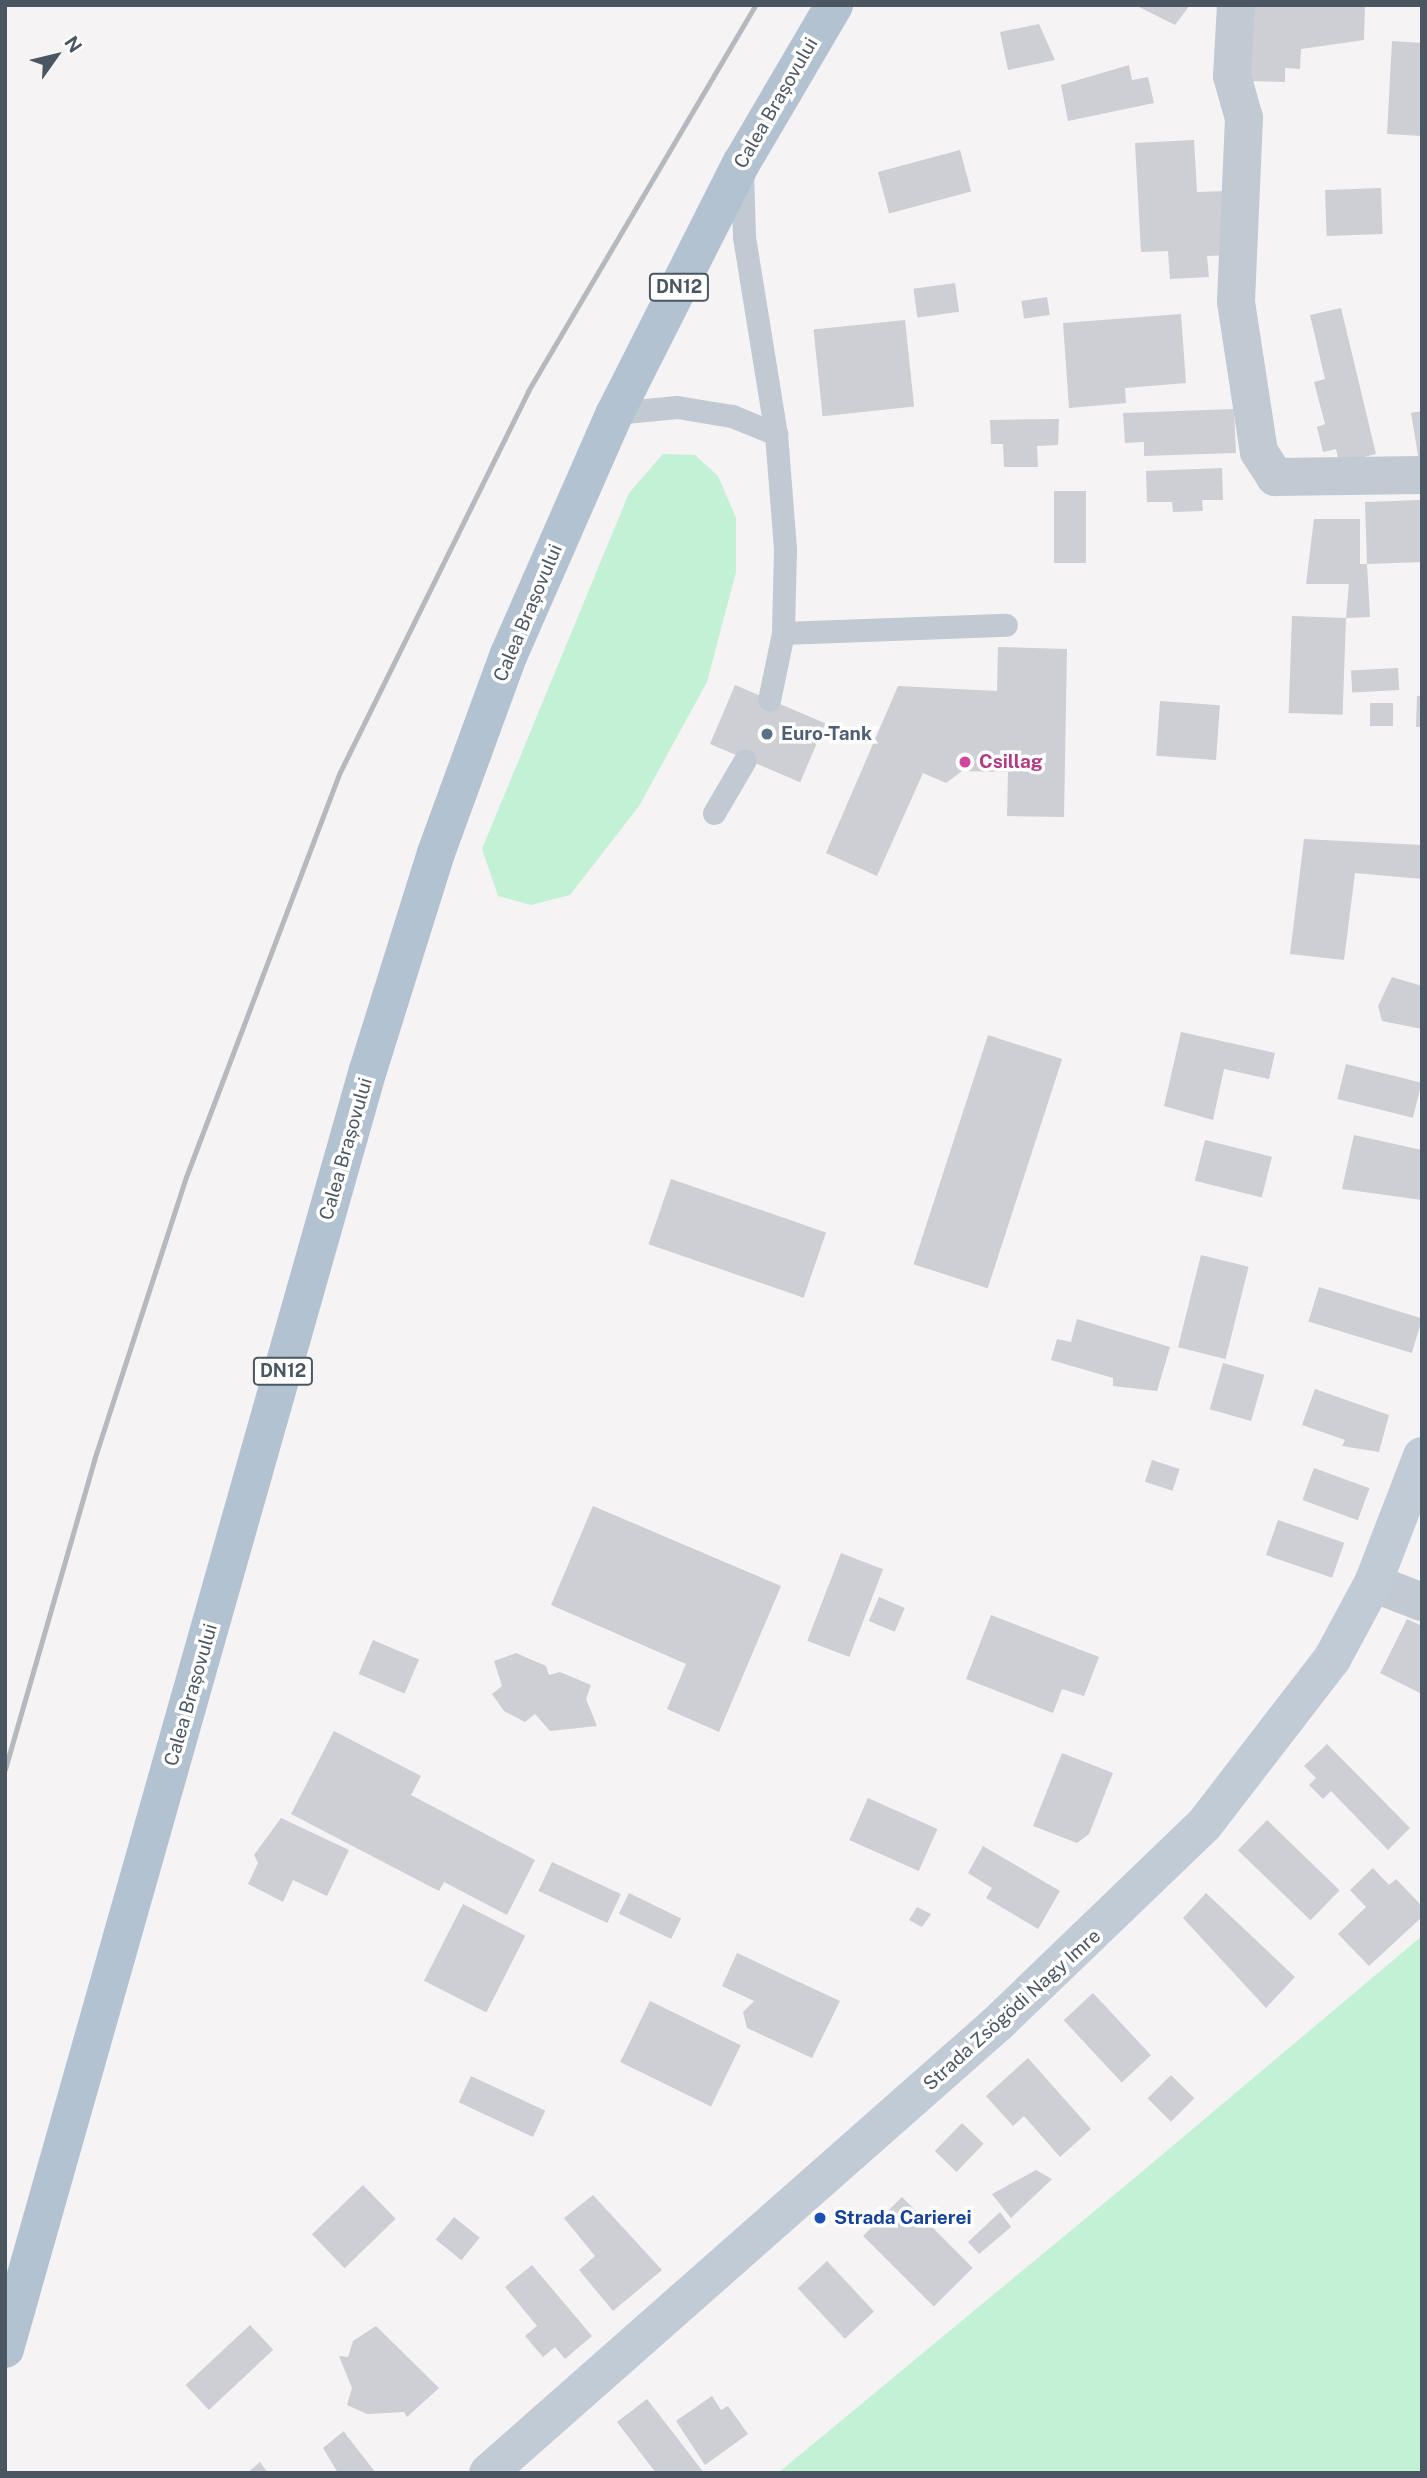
<!DOCTYPE html>
<meta charset="utf-8">
<style>
body{margin:0}
#map{position:relative;width:1427px;height:2478px;overflow:hidden;background:#f5f3f3;font-family:"Public Sans",sans-serif}
div>[style]{position:absolute}
.green>*{inset:0;background:#c3f1d5}
.building>*{inset:0;background:#cdcfd5;transform-origin:0 0}
.lane>*{height:23px;margin:-11.5px;padding:0 11.5px;transform-origin:11.5px;border-radius:11.5px;background:#c1cad2}
.street>*{height:38px;margin:-19px;padding:0 19px;transform-origin:19px;border-radius:19px;background:#c1cad2}
.secondary>*{height:38px;margin:-19px;padding:0 19px;transform-origin:19px;border-radius:19px;background:#c1cbd6}
.primary>*{height:38px;margin:-19px;padding:0 19px;transform-origin:19px;border-radius:19px;background:#b3c2d1}
.rail>*{height:5px;margin:-2.5px;padding:0 2.5px;transform-origin:2.5px;border-radius:2.5px;background:#b5b8bd}
.dots>*{width:19px;height:19px;translate:-50% -50%;box-sizing:border-box;border:4px solid #fff;border-radius:50%}
span{translate:-50% -50%;white-space:nowrap;text-align:center;line-height:1.15;-webkit-text-stroke:7px #fff;paint-order:stroke}
.shield-label span{padding:2px 5px;background:#fff;border:2px solid;border-radius:5px;-webkit-text-stroke-width:0}
.shield-label{font-size:18px;color:#4a5661;font-weight:700}
.street-label{font-size:19px;color:#4a5661}
.service-label{font-size:19px;color:#4e5e75;font-weight:700}
.left{translate:0 -50%;text-align:left}
.hotel-label{font-size:19px;color:#b23c85;font-weight:700}
.transit-label{font-size:19px;color:#164399;font-weight:700}
.frame{position:absolute;inset:0;border:7px solid #4a5661;pointer-events:none}
.north{position:absolute;left:21px;top:21px;width:70px;height:70px;-webkit-text-stroke:5px #fff;paint-order:stroke;rotate:56deg;font-size:19px;font-weight:700;line-height:28px;text-align:center;color:#4a5661}
.north::after{content:'';display:block;margin:auto;width:24px;height:32px;background:#4a5661;clip-path:polygon(50% 0,100% 100%,50% 72%,0 100%)}
</style>
<div id="map">
<div class="green">
<div style="clip-path:polygon(663px 454px,695px 455px,718px 476px,736px 518px,736px 572px,707px 682px,639px 806px,570px 895px,531px 905px,498px 896px,482px 849px,629px 493px)"></div>
<div style="clip-path:polygon(1422px 1936px,1422px 2473px,778px 2473px,1138px 2175px)"></div>
</div>
<div class="building">
<div style="clip-path:polygon(1190px 5px,1175px 25px,1139px 7px,1140px 5px)"></div>
<div style="clip-path:polygon(1251px 5px,1365px 5px,1364px 40px,1301px 49px,1300px 69px,1285px 68px,1285px 82px,1249px 81px)"></div>
<div style="clip-path:polygon(1039px 24px,1055px 60px,1008px 70px,1000px 32px)"></div>
<div style="clip-path:polygon(1392px 41px,1422px 43px,1422px 136px,1387px 134px)"></div>
<div style="clip-path:polygon(1129px 65px,1132px 80px,1148px 77px,1154px 103px,1068px 121px,1061px 85px)"></div>
<div style="clip-path:polygon(1194px 140px,1197px 192px,1226px 191px,1230px 255px,1207px 256px,1209px 277px,1170px 279px,1168px 251px,1141px 252px,1135px 143px)"></div>
<div style="left:960px;top:150px;width:43px;height:85px;rotate:75deg"></div>
<div style="left:1381px;top:188px;width:46px;height:56px;rotate:88deg"></div>
<div style="left:955px;top:283px;width:29px;height:42px;rotate:82deg"></div>
<div style="left:1047px;top:297px;width:18px;height:26px;rotate:81deg"></div>
<div style="clip-path:polygon(1341px 308px,1376px 454px,1339px 463px,1336px 449px,1323px 452px,1317px 427px,1325px 424px,1314px 382px,1325px 379px,1310px 315px)"></div>
<div style="clip-path:polygon(1181px 314px,1186px 383px,1125px 388px,1126px 403px,1069px 408px,1063px 323px)"></div>
<div style="left:905px;top:320px;width:87px;height:92px;rotate:84deg"></div>
<div style="clip-path:polygon(1234px 409px,1236px 453px,1144px 456px,1144px 442px,1125px 443px,1123px 413px)"></div>
<div style="clip-path:polygon(1422px 411px,1422px 467px,1420px 467px,1411px 413px)"></div>
<div style="clip-path:polygon(1059px 419px,1058px 445px,1037px 446px,1038px 467px,1004px 467px,1003px 444px,991px 444px,990px 420px)"></div>
<div style="clip-path:polygon(1222px 468px,1223px 500px,1202px 500px,1203px 511px,1173px 512px,1172px 502px,1147px 502px,1146px 471px)"></div>
<div style="left:1054px;top:491px;width:32px;height:72px"></div>
<div style="clip-path:polygon(1420px 500px,1422px 562px,1367px 564px,1370px 617px,1346px 618px,1349px 584px,1306px 584px,1314px 519px,1360px 519px,1360px 564px,1367px 564px,1365px 502px)"></div>
<div style="left:1292px;top:616px;width:54px;height:97px;rotate:2deg"></div>
<div style="clip-path:polygon(998px 647px,1067px 649px,1064px 817px,1007px 816px,1008px 772px,962px 771px,946px 783px,923px 773px,877px 876px,826px 853px,898px 686px,997px 691px)"></div>
<div style="left:1398px;top:668px;width:22px;height:47px;rotate:87deg"></div>
<div style="left:735px;top:685px;width:98px;height:64px;rotate:23deg"></div>
<div style="clip-path:polygon(1417px 696px,1422px 696px,1422px 727px,1416px 727px)"></div>
<div style="left:1160px;top:701px;width:60px;height:55px;rotate:4deg"></div>
<div style="left:1370px;top:703px;width:23px;height:23px"></div>
<div style="clip-path:polygon(1304px 839px,1422px 845px,1422px 879px,1355px 873px,1344px 960px,1290px 954px)"></div>
<div style="clip-path:polygon(1392px 977px,1422px 986px,1422px 1029px,1382px 1021px,1378px 1006px)"></div>
<div style="clip-path:polygon(1181px 1032px,1275px 1053px,1269px 1079px,1224px 1069px,1213px 1120px,1164px 1106px)"></div>
<div style="left:988px;top:1035px;width:78px;height:241px;rotate:18deg"></div>
<div style="left:1346px;top:1064px;width:78px;height:36px;rotate:14deg"></div>
<div style="clip-path:polygon(1354px 1135px,1422px 1150px,1422px 1200px,1342px 1189px)"></div>
<div style="left:1205px;top:1140px;width:69px;height:42px;rotate:14deg"></div>
<div style="left:671px;top:1179px;width:164px;height:69px;rotate:19deg"></div>
<div style="left:1201px;top:1255px;width:49px;height:95px;rotate:14deg"></div>
<div style="left:1319px;top:1287px;width:108px;height:36px;rotate:17deg"></div>
<div style="clip-path:polygon(1077px 1319px,1170px 1347px,1157px 1391px,1113px 1386px,1113px 1378px,1051px 1360px,1057px 1339px,1071px 1342px)"></div>
<div style="left:1223px;top:1363px;width:43px;height:48px;rotate:16deg"></div>
<div style="clip-path:polygon(1315px 1389px,1389px 1415px,1379px 1452px,1342px 1446px,1345px 1440px,1302px 1425px)"></div>
<div style="left:1152px;top:1460px;width:29px;height:23px;rotate:18deg"></div>
<div style="left:1314px;top:1468px;width:59px;height:34px;rotate:20deg"></div>
<div style="clip-path:polygon(593px 1506px,781px 1586px,719px 1732px,667px 1709px,686px 1664px,551px 1605px)"></div>
<div style="left:1278px;top:1520px;width:70px;height:37px;rotate:19deg"></div>
<div style="left:841px;top:1553px;width:45px;height:94px;rotate:21deg"></div>
<div style="left:879px;top:1597px;width:28px;height:26px;rotate:23deg"></div>
<div style="clip-path:polygon(991px 1615px,1099px 1657px,1084px 1696px,1062px 1689px,1053px 1713px,966px 1679px)"></div>
<div style="clip-path:polygon(1407px 1619px,1422px 1626px,1422px 1694px,1380px 1673px)"></div>
<div style="left:373px;top:1640px;width:50px;height:37px;rotate:23deg"></div>
<div style="clip-path:polygon(516px 1653px,546px 1666px,549px 1675px,560px 1672px,591px 1685px,586px 1699px,597px 1726px,550px 1731px,535px 1714px,525px 1722px,504px 1711px,492px 1694px,502px 1686px,494px 1661px)"></div>
<div style="clip-path:polygon(334px 1731px,421px 1776px,411px 1795px,535px 1860px,507px 1915px,444px 1882px,439px 1891px,291px 1814px)"></div>
<div style="clip-path:polygon(1327px 1744px,1410px 1828px,1388px 1850px,1331px 1791px,1323px 1799px,1309px 1785px,1316px 1778px,1304px 1766px)"></div>
<div style="clip-path:polygon(1062px 1753px,1113px 1773px,1089px 1834px,1077px 1843px,1033px 1826px)"></div>
<div style="left:868px;top:1798px;width:76px;height:46px;rotate:24deg"></div>
<div style="clip-path:polygon(281px 1818px,349px 1850px,327px 1896px,293px 1880px,283px 1902px,248px 1884px,258px 1863px,254px 1855px)"></div>
<div style="left:1267px;top:1820px;width:101px;height:42px;rotate:44deg"></div>
<div style="clip-path:polygon(983px 1846px,1060px 1891px,1038px 1929px,986px 1898px,992px 1888px,968px 1873px)"></div>
<div style="left:552px;top:1862px;width:76px;height:32px;rotate:25deg"></div>
<div style="clip-path:polygon(1373px 1868px,1389px 1885px,1396px 1879px,1422px 1906px,1422px 1917px,1369px 1966px,1338px 1934px,1366px 1907px,1350px 1890px)"></div>
<div style="left:629px;top:1893px;width:58px;height:23px;rotate:26deg"></div>
<div style="clip-path:polygon(1206px 1893px,1295px 1977px,1266px 2008px,1183px 1918px)"></div>
<div style="left:463px;top:1904px;width:70px;height:86px;rotate:27deg"></div>
<div style="clip-path:polygon(917px 1907px,931px 1914px,922px 1927px,909px 1920px)"></div>
<div style="clip-path:polygon(737px 1953px,840px 2001px,812px 2058px,747px 2028px,743px 2012px,754px 2001px,722px 1986px)"></div>
<div style="left:1093px;top:1993px;width:85px;height:40px;rotate:47deg"></div>
<div style="left:650px;top:2001px;width:101px;height:68px;rotate:26deg"></div>
<div style="clip-path:polygon(1028px 2058px,1091px 2129px,1060px 2157px,1024px 2116px,1013px 2126px,986px 2096px)"></div>
<div style="left:1171px;top:2075px;width:33px;height:33px;rotate:45deg"></div>
<div style="left:471px;top:2076px;width:82px;height:29px;rotate:25deg"></div>
<div style="left:962px;top:2123px;width:30px;height:39px;rotate:44deg"></div>
<div style="clip-path:polygon(1036px 2170px,1052px 2179px,1011px 2218px,992px 2194px)"></div>
<div style="left:363px;top:2185px;width:47px;height:71px;rotate:46deg"></div>
<div style="clip-path:polygon(593px 2195px,662px 2270px,613px 2311px,579px 2270px,595px 2256px,564px 2218px)"></div>
<div style="left:902px;top:2197px;width:100px;height:55px;rotate:45deg"></div>
<div style="clip-path:polygon(1000px 2212px,1011px 2227px,979px 2254px,968px 2242px)"></div>
<div style="left:454px;top:2217px;width:33px;height:29px;rotate:39deg"></div>
<div style="left:827px;top:2261px;width:69px;height:40px;rotate:47deg"></div>
<div style="clip-path:polygon(532px 2265px,592px 2336px,565px 2359px,555px 2347px,543px 2357px,525px 2336px,537px 2326px,505px 2287px)"></div>
<div style="left:250px;top:2325px;width:34px;height:88px;rotate:47deg"></div>
<div style="clip-path:polygon(376px 2326px,439px 2388px,407px 2417px,404px 2412px,367px 2414px,347px 2405px,352px 2388px,339px 2356px,348px 2357px,353px 2341px)"></div>
<div style="clip-path:polygon(712px 2396px,721px 2410px,728px 2406px,748px 2434px,705px 2465px,676px 2421px)"></div>
<div style="clip-path:polygon(647px 2399px,691px 2456px,704px 2473px,656px 2473px,617px 2422px)"></div>
<div style="clip-path:polygon(344px 2431px,347px 2436px,376px 2473px,338px 2473px,323px 2448px)"></div>
<div style="clip-path:polygon(260px 2462px,268px 2473px,247px 2473px)"></div>
</div>
<div class="lane">
<div style="left:742px;top:172px;width:65px;rotate:88.2deg"></div>
<div style="left:744px;top:237px;width:200px;rotate:80.8deg"></div>
<div style="left:776px;top:434px;width:115px;rotate:85.5deg"></div>
<div style="left:785px;top:549px;width:84px;rotate:91.4deg"></div>
<div style="left:783px;top:633px;width:68px;rotate:101.8deg"></div>
<div style="left:615px;top:413px;width:62px;rotate:-5.5deg"></div>
<div style="left:677px;top:407px;width:56px;rotate:9.3deg"></div>
<div style="left:732px;top:416px;width:48px;rotate:22.2deg"></div>
<div style="left:783px;top:633px;width:223px;rotate:-2.1deg"></div>
<div style="left:714px;top:813px;width:61px;rotate:-59.7deg"></div>
</div>
<div class="street">
<div style="left:1236px;top:5px;width:71px;rotate:93.2deg"></div>
<div style="left:1232px;top:76px;width:44px;rotate:74.1deg"></div>
<div style="left:1244px;top:118px;width:184px;rotate:92.5deg"></div>
<div style="left:1236px;top:302px;width:152px;rotate:81.3deg"></div>
<div style="left:1259px;top:452px;width:30px;rotate:57deg"></div>
<div style="left:1275px;top:477px;width:147px;rotate:-0.8deg"></div>
<div style="left:1373px;top:1583px;width:53px;rotate:21.2deg"></div>
</div>
<div class="secondary">
<div style="left:488px;top:2473px;width:679px;rotate:-41.42deg"></div>
<div style="left:997px;top:2024px;width:287px;rotate:-43.9deg"></div>
<div style="left:1204px;top:1825px;width:210px;rotate:-52.4deg"></div>
<div style="left:1332px;top:1659px;width:86px;rotate:-61.7deg"></div>
<div style="left:1373px;top:1583px;width:136px;rotate:-68.9deg"></div>
</div>
<div class="primary">
<div style="left:5px;top:2349px;width:1330px;rotate:-74.16deg"></div>
<div style="left:368px;top:1070px;width:227px;rotate:-72.6deg"></div>
<div style="left:436px;top:853px;width:212px;rotate:-69.9deg"></div>
<div style="left:509px;top:654px;width:263px;rotate:-66.3deg"></div>
<div style="left:615px;top:413px;width:281px;rotate:-63.2deg"></div>
<div style="left:742px;top:162px;width:182px;rotate:-59.6deg"></div>
</div>
<div class="rail">
<div style="left:5px;top:1769px;width:322px;rotate:-73.9deg"></div>
<div style="left:94px;top:1460px;width:298px;rotate:-72deg"></div>
<div style="left:186px;top:1177px;width:433px;rotate:-69.2deg"></div>
<div style="left:340px;top:772px;width:425px;rotate:-63.7deg"></div>
<div style="left:528px;top:391px;width:448px;rotate:-59.5deg"></div>
</div>
<div class="dots">
<div style="left:767px;top:734px;background:#5c6f8a"></div>
<div style="left:965px;top:762px;background:#d1479c"></div>
<div style="left:820px;top:2218px;background:#1a4fb4"></div>
</div>
<div class="shield-label">
<span style="left:679px;top:287px">DN12</span>
<span style="left:283px;top:1371px">DN12</span>
</div>
<div class="street-label">
<span style="left:776px;top:103px;rotate:-60deg">Calea Brașovului</span>
<span style="left:528px;top:613px;rotate:-67deg">Calea Brașovului</span>
<span style="left:346px;top:1149px;rotate:-74deg">Calea Brașovului</span>
<span style="left:191px;top:1695px;rotate:-74deg">Calea Brașovului</span>
<span style="left:1012px;top:2010px;rotate:-42deg">Strada Zsögödi Nagy Imre</span>
</div>
<div class="service-label">
<span class="left" style="left:781px;top:734px">Euro-Tank</span>
</div>
<div class="hotel-label">
<span class="left" style="left:979px;top:762px">Csillag</span>
</div>
<div class="transit-label">
<span class="left" style="left:834px;top:2218px">Strada Carierei</span>
</div>
<div class="frame"></div>
<div class="north">N</div>
</div>
